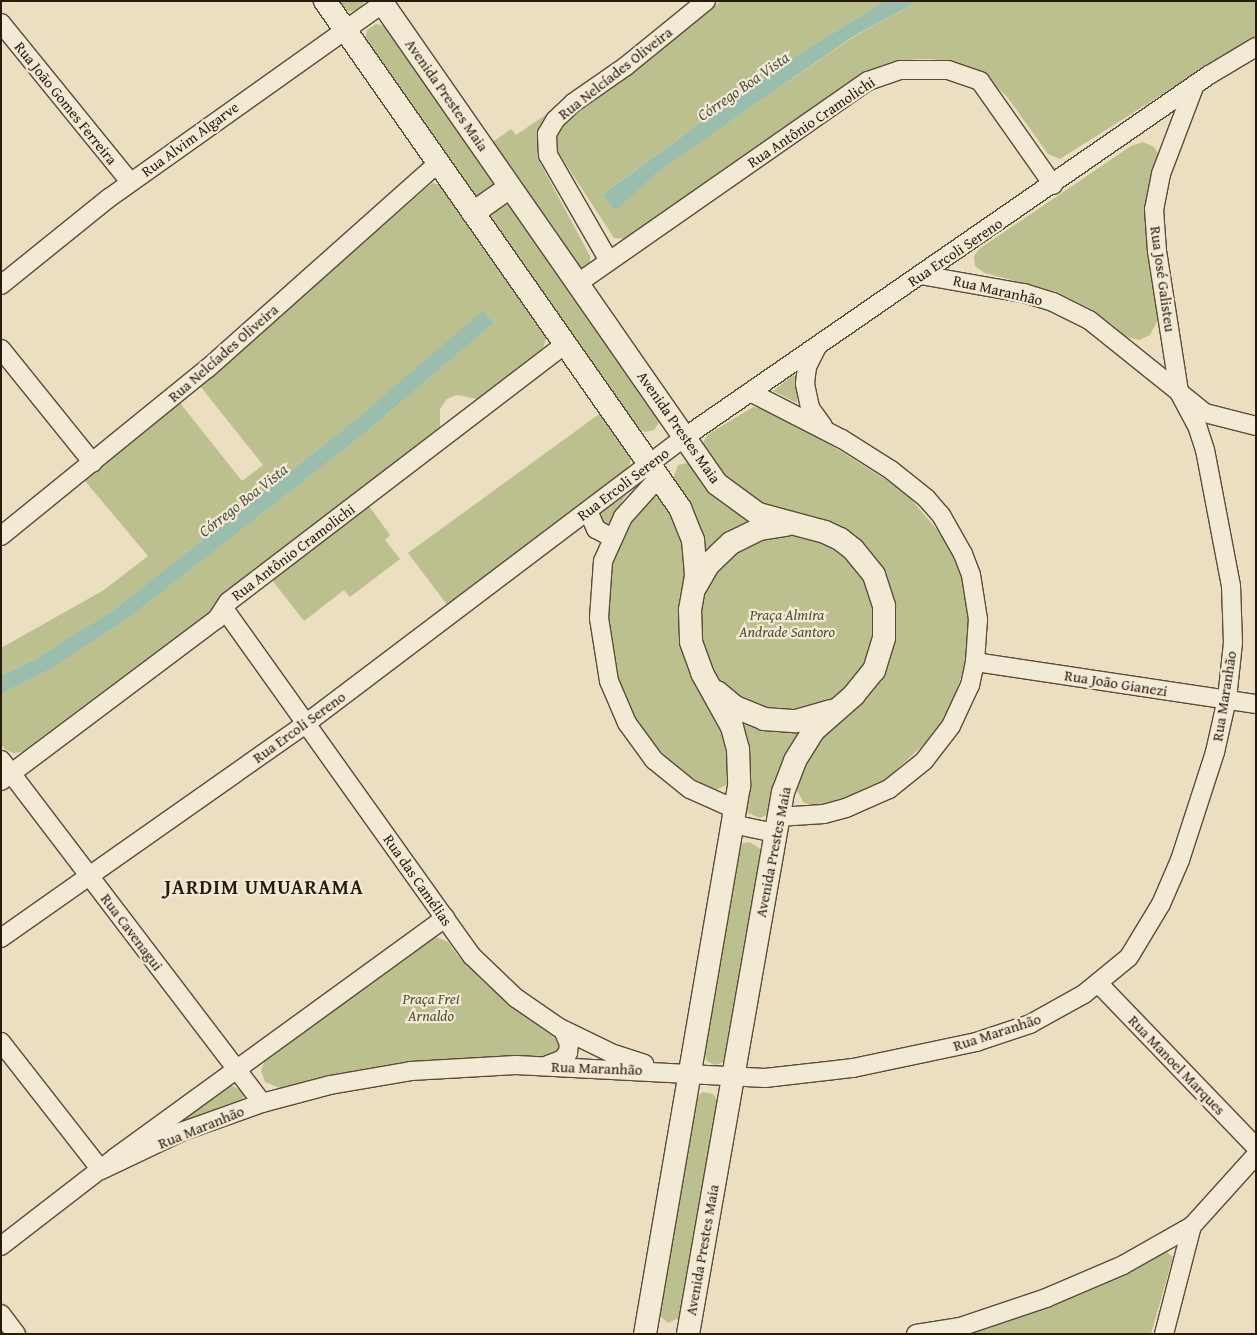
<!DOCTYPE html>
<meta charset="utf-8">
<style>
body{margin:0}
#map{position:relative;width:1257px;height:1335px;overflow:hidden;background:#ecdec0;font-family:"Gentium Book Plus",serif}
div>[style]{position:absolute}
.green>*{inset:0;background:#bcc08f}
.round{border-radius:50%}
.water>*{inset:0;background:#9abdad}
.roads{filter:drop-shadow(1px 0 #594c39) drop-shadow(-1px 0 #594c39) drop-shadow(0 1px #594c39) drop-shadow(0 -1px #594c39)}
.minor>*{height:18px;margin:-9px;padding:0 9px;transform-origin:9px;border-radius:9px;background:#f3ead6}
.tertiary>*{height:22px;margin:-11px;padding:0 11px;transform-origin:11px;border-radius:11px;background:#f3ead6}
span{translate:-50% -50%;white-space:nowrap;text-align:center;line-height:1.15;-webkit-text-stroke:4.5px #f3ead6;paint-order:stroke}
.street-label{font-size:15px;color:#281b0c}
.park-label{font-size:15px;color:#544d33;font-style:italic}
.water-label{font-size:16px;color:#505444;font-style:italic}
.district-label{font-size:20px;color:#281b0c;font-weight:700;letter-spacing:1px}
.frame{position:absolute;inset:0;border:2px solid #281b0c;pointer-events:none}
</style>
<div id="map">
<div class="green">
<div style="clip-path:polygon(337px 1px,365px 1px,359px 9px,349px 12px)"></div>
<div style="clip-path:polygon(721px 1px,884px 1px,763px 77px,604px 193px,616px 211px,656px 174px,758px 102px,855px 36px,919px 1px,1256px 1px,1256px 35px,1060px 159px,1048px 154px,1008px 98px,985px 75px,967px 66px,933px 59px,916px 59px,880px 66px,864px 74px,626px 239px,614px 238px,558px 152px,557px 136px,562px 126px,581px 110px,632px 74px)"></div>
<div style="clip-path:polygon(376px 24px,385px 26px,495px 181px,495px 186px,479px 197px,474px 195px,365px 40px,367px 30px)"></div>
<div style="clip-path:polygon(547px 114px,537px 132px,538px 159px,590px 256px,590px 263px,584px 268px,579px 268px,490px 144px,511px 129px,516px 135px)"></div>
<div style="clip-path:polygon(1143px 142px,1154px 147px,1158px 154px,1146px 208px,1159px 318px,1150px 335px,1139px 340px,1127px 337px,1095px 311px,1057px 292px,985px 273px,975px 266px,974px 256px,979px 249px,1131px 146px)"></div>
<div style="clip-path:polygon(432px 183px,441px 185px,547px 336px,543px 348px,477px 399px,457px 395px,447px 399px,440px 409px,440px 428px,221px 595px,212px 610px,22px 752px,13px 753px,5px 749px,1px 745px,1px 694px,47px 671px,125px 621px,365px 433px,494px 323px,483px 312px,355px 420px,116px 608px,39px 657px,1px 676px,1px 648px,104px 590px,148px 556px,85px 481px,180px 403px,242px 481px,263px 465px,200px 386px)"></div>
<div style="clip-path:polygon(501px 204px,512px 205px,660px 421px,654px 430px,645px 432px,636px 427px,491px 219px,493px 209px)"></div>
<div style="clip-path:polygon(793px 375px,797px 377px,797px 403px,773px 391px)"></div>
<div style="clip-path:polygon(753px 407px,766px 410px,813px 434px,904px 491px,945px 539px,962px 577px,967px 598px,969px 619px,966px 661px,953px 702px,931px 738px,884px 781px,844px 799px,816px 806px,804px 803px,795px 787px,810px 749px,870px 688px,880px 571px,733px 488px,703px 448px,703px 443px,707px 435px)"></div>
<div style="clip-path:polygon(602px 412px,632px 457px,628px 470px,448px 606px,408px 553px)"></div>
<div style="clip-path:polygon(688px 463px,754px 521px,704px 557px,673px 479px,678px 465px)"></div>
<div style="clip-path:polygon(627px 494px,608px 524px,603px 523px,599px 514px)"></div>
<div style="clip-path:polygon(652px 497px,662px 497px,682px 529px,686px 592px,731px 751px,728px 784px,714px 791px,677px 768px,646px 736px,625px 699px,613px 657px,607px 600px,612px 564px,626px 530px)"></div>
<div style="clip-path:polygon(369px 506px,390px 535px,385px 540px,400px 559px,350px 597px,344px 590px,304px 621px,272px 580px)"></div>
<div class="round" style="left:698px;top:534px;width:178px;height:178px"></div>
<div style="clip-path:polygon(743px 720px,801px 731px,768px 814px,760px 818px,746px 812px,740px 722px)"></div>
<div style="clip-path:polygon(750px 842px,762px 850px,724px 1062px,715px 1065px,707px 1061px,704px 1053px,739px 844px)"></div>
<div style="clip-path:polygon(436px 937px,448px 942px,458px 956px,510px 1005px,564px 1041px,556px 1058px,484px 1058px,410px 1063px,282px 1089px,265px 1082px,261px 1071px,265px 1060px)"></div>
<div style="clip-path:polygon(230px 1085px,239px 1089px,244px 1095px,242px 1101px,177px 1125px)"></div>
<div style="clip-path:polygon(703px 1092px,713px 1094px,718px 1101px,681px 1317px,668px 1323px,658px 1314px,695px 1098px)"></div>
<div style="clip-path:polygon(1164px 1250px,1173px 1257px,1151px 1334px,963px 1334px)"></div>
</div>
<div class="water">
<div style="clip-path:polygon(884px 1px,919px 1px,854px 36px,758px 102px,656px 174px,616px 211px,603px 194px,763px 77px)"></div>
<div style="clip-path:polygon(483px 311px,494px 323px,365px 433px,125px 621px,47px 671px,1px 694px,1px 676px,39px 657px,116px 608px,355px 420px)"></div>
</div>
<div class="roads">
<div class="minor">
<div style="left:1px;top:23px;width:205px;rotate:50.9deg"></div>
<div style="left:1194px;top:87px;width:93px;rotate:110.8deg"></div>
<div style="left:1161px;top:174px;width:36px;rotate:101deg"></div>
<div style="left:1154px;top:209px;width:42px;rotate:85.9deg"></div>
<div style="left:1157px;top:251px;width:143px;rotate:81.1deg"></div>
<div style="left:1179px;top:392px;width:33px;rotate:39deg"></div>
<div style="left:1205px;top:413px;width:53px;rotate:14.3deg"></div>
<div style="left:609px;top:261px;width:122px;rotate:-119.9deg"></div>
<div style="left:548px;top:155px;width:21px;rotate:-93deg"></div>
<div style="left:547px;top:134px;width:16px;rotate:-60deg"></div>
<div style="left:555px;top:120px;width:25px;rotate:-43deg"></div>
<div style="left:573px;top:103px;width:65px;rotate:-34.9deg"></div>
<div style="left:626px;top:66px;width:103px;rotate:-39.1deg"></div>
<div style="left:578px;top:283px;width:353px;rotate:-34.9deg"></div>
<div style="left:868px;top:81px;width:34px;rotate:-19deg"></div>
<div style="left:900px;top:70px;width:48px"></div>
<div style="left:948px;top:70px;width:34px;rotate:19deg"></div>
<div style="left:980px;top:81px;width:127px;rotate:54.9deg"></div>
<div style="left:1px;top:285px;width:139px;rotate:-38.9deg"></div>
<div style="left:109px;top:198px;width:340px;rotate:-35.4deg"></div>
<div style="left:817px;top:347px;width:22px;rotate:117deg"></div>
<div style="left:807px;top:367px;width:17px;rotate:97deg"></div>
<div style="left:805px;top:384px;width:25px;rotate:78deg"></div>
<div style="left:810px;top:408px;width:22px;rotate:54deg"></div>
<div style="left:1px;top:349px;width:146px;rotate:51.1deg"></div>
<div style="left:750px;top:392px;width:103px;rotate:27.1deg"></div>
<div style="left:842px;top:439px;width:58px;rotate:32.3deg"></div>
<div style="left:891px;top:470px;width:45px;rotate:38.7deg"></div>
<div style="left:926px;top:498px;width:23px;rotate:49deg"></div>
<div style="left:941px;top:515px;width:45px;rotate:60.6deg"></div>
<div style="left:963px;top:554px;width:22px;rotate:69deg"></div>
<div style="left:971px;top:575px;width:45px;rotate:81deg"></div>
<div style="left:978px;top:619px;width:43px;rotate:94deg"></div>
<div style="left:975px;top:662px;width:24px;rotate:102deg"></div>
<div style="left:970px;top:685px;width:45px;rotate:114.9deg"></div>
<div style="left:951px;top:726px;width:44px;rotate:127.6deg"></div>
<div style="left:924px;top:761px;width:45px;rotate:141.3deg"></div>
<div style="left:889px;top:789px;width:47px;rotate:156.2deg"></div>
<div style="left:846px;top:808px;width:23px;rotate:165deg"></div>
<div style="left:824px;top:814px;width:46px;rotate:176.3deg"></div>
<div style="left:659px;top:477px;width:54px;rotate:132deg"></div>
<div style="left:623px;top:517px;width:48px;rotate:114.4deg"></div>
<div style="left:603px;top:561px;width:57px;rotate:94deg"></div>
<div style="left:599px;top:618px;width:64px;rotate:81deg"></div>
<div style="left:609px;top:681px;width:46px;rotate:66.8deg"></div>
<div style="left:627px;top:723px;width:46px;rotate:53.9deg"></div>
<div style="left:654px;top:760px;width:46px;rotate:38.9deg"></div>
<div style="left:690px;top:789px;width:49px;rotate:24deg"></div>
<div style="left:588px;top:511px;width:20px;rotate:66deg"></div>
<div style="left:596px;top:529px;width:18px;rotate:29deg"></div>
<div style="left:1px;top:536px;width:267px;rotate:-39.1deg"></div>
<div style="left:208px;top:368px;width:308px;rotate:-41.7deg"></div>
<div style="left:225px;top:610px;width:425px;rotate:54.5deg"></div>
<div style="left:472px;top:956px;width:61px;rotate:43.7deg"></div>
<div style="left:516px;top:998px;width:51px;rotate:34.6deg"></div>
<div style="left:558px;top:1027px;width:59px;rotate:26.1deg"></div>
<div style="left:611px;top:1053px;width:35px;rotate:18deg"></div>
<div style="left:975px;top:662px;width:284px;rotate:8.5deg"></div>
<div style="left:1px;top:760px;width:431px;rotate:52.7deg"></div>
<div style="left:1px;top:781px;width:270px;rotate:-36.9deg"></div>
<div style="left:217px;top:619px;width:20px;rotate:-57deg"></div>
<div style="left:228px;top:602px;width:424px;rotate:-37.4deg"></div>
<div style="left:732px;top:824px;width:44px;rotate:11.8deg"></div>
<div style="left:1px;top:938px;width:375px;rotate:-35.1deg"></div>
<div style="left:308px;top:722px;width:473px;rotate:-37.1deg"></div>
<div style="left:685px;top:437px;width:637px;rotate:-34.64deg"></div>
<div style="left:1209px;top:75px;width:55px;rotate:-30.8deg"></div>
<div style="left:1098px;top:983px;width:228px;rotate:46.1deg"></div>
<div style="left:1px;top:1042px;width:162px;rotate:52deg"></div>
<div style="left:548px;top:1065px;width:14px;rotate:-21deg"></div>
<div style="left:561px;top:1060px;width:10px;rotate:-45deg"></div>
<div style="left:568px;top:1053px;width:9px;rotate:-84deg"></div>
<div style="left:569px;top:1044px;width:15px;rotate:-113deg"></div>
<div style="left:101px;top:1170px;width:89px;rotate:-25.4deg"></div>
<div style="left:181px;top:1132px;width:86px;rotate:-19.7deg"></div>
<div style="left:262px;top:1103px;width:70px;rotate:-14.8deg"></div>
<div style="left:330px;top:1085px;width:82px;rotate:-9.8deg"></div>
<div style="left:411px;top:1071px;width:105px;rotate:-3.3deg"></div>
<div style="left:516px;top:1065px;width:249px;rotate:3deg"></div>
<div style="left:765px;top:1078px;width:89px;rotate:-6.5deg"></div>
<div style="left:853px;top:1068px;width:126px;rotate:-11.9deg"></div>
<div style="left:976px;top:1042px;width:57px;rotate:-18.4deg"></div>
<div style="left:1030px;top:1024px;width:62px;rotate:-29.1deg"></div>
<div style="left:1084px;top:994px;width:58px;rotate:-39.4deg"></div>
<div style="left:1129px;top:957px;width:62px;rotate:-58.9deg"></div>
<div style="left:1161px;top:904px;width:48px;rotate:-66.6deg"></div>
<div style="left:1180px;top:860px;width:114px;rotate:-72deg"></div>
<div style="left:1215px;top:752px;width:54px;rotate:-77.2deg"></div>
<div style="left:1227px;top:699px;width:56px;rotate:-83.9deg"></div>
<div style="left:1233px;top:643px;width:57px;rotate:-92deg"></div>
<div style="left:1231px;top:586px;width:138px;rotate:-100.8deg"></div>
<div style="left:1205px;top:450px;width:25px;rotate:-108deg"></div>
<div style="left:1197px;top:426px;width:38px;rotate:-118deg"></div>
<div style="left:1179px;top:392px;width:115px;rotate:-141.3deg"></div>
<div style="left:1089px;top:320px;width:40px;rotate:-153.4deg"></div>
<div style="left:1053px;top:302px;width:31px;rotate:-163deg"></div>
<div style="left:1023px;top:293px;width:104px;rotate:-170deg"></div>
<div style="left:1px;top:1246px;width:145px;rotate:-37.7deg"></div>
<div style="left:116px;top:1157px;width:407px;rotate:-36deg"></div>
<div style="left:1px;top:1314px;width:25px;rotate:53deg"></div>
<div style="left:916px;top:1334px;width:45px;rotate:-9deg"></div>
<div style="left:960px;top:1327px;width:91px;rotate:-18.6deg"></div>
<div style="left:1046px;top:1298px;width:84px;rotate:-23.2deg"></div>
<div style="left:1123px;top:1265px;width:79px;rotate:-29.5deg"></div>
<div style="left:1192px;top:1226px;width:96px;rotate:-48deg"></div>
<div style="left:1164px;top:1334px;width:112px;rotate:-75.5deg"></div>
</div>
<div class="tertiary">
<div style="left:325px;top:1px;width:619px;rotate:55deg"></div>
<div style="left:680px;top:508px;width:35px;rotate:68deg"></div>
<div style="left:693px;top:540px;width:36px;rotate:85deg"></div>
<div style="left:696px;top:576px;width:35px;rotate:100deg"></div>
<div style="left:690px;top:610px;width:32px;rotate:88deg"></div>
<div style="left:691px;top:642px;width:33px;rotate:70deg"></div>
<div style="left:702px;top:673px;width:62px;rotate:60.9deg"></div>
<div style="left:732px;top:727px;width:23px;rotate:75deg"></div>
<div style="left:738px;top:749px;width:37px;rotate:88deg"></div>
<div style="left:739px;top:786px;width:556px;rotate:99.73deg"></div>
<div style="left:381px;top:1px;width:588px;rotate:55.18deg"></div>
<div style="left:717px;top:484px;width:51px;rotate:36.2deg"></div>
<div style="left:758px;top:514px;width:69px;rotate:15deg"></div>
<div style="left:825px;top:532px;width:17px;rotate:25deg"></div>
<div style="left:840px;top:539px;width:16px;rotate:38deg"></div>
<div style="left:853px;top:549px;width:33px;rotate:51deg"></div>
<div style="left:874px;top:575px;width:33px;rotate:72deg"></div>
<div style="left:884px;top:606px;width:32px;rotate:90deg"></div>
<div style="left:884px;top:638px;width:34px;rotate:107deg"></div>
<div style="left:874px;top:670px;width:32px;rotate:129deg"></div>
<div style="left:854px;top:695px;width:53px;rotate:138.8deg"></div>
<div style="left:814px;top:730px;width:36px;rotate:122deg"></div>
<div style="left:795px;top:761px;width:33px;rotate:111deg"></div>
<div style="left:783px;top:792px;width:550px;rotate:99.94deg"></div>
<div style="left:473px;top:213px;width:45px;rotate:-35.1deg"></div>
<div style="left:696px;top:586px;width:24px;rotate:-60deg"></div>
<div style="left:708px;top:565px;width:32px;rotate:-44deg"></div>
<div style="left:731px;top:543px;width:32px;rotate:-26deg"></div>
<div style="left:760px;top:529px;width:26px;rotate:-9deg"></div>
<div style="left:717px;top:692px;width:23px;rotate:40deg"></div>
<div style="left:735px;top:707px;width:31px;rotate:22deg"></div>
<div style="left:764px;top:719px;width:32px;rotate:4deg"></div>
<div style="left:796px;top:721px;width:36px;rotate:-16deg"></div>
</div>
</div>
<div class="street-label">
<span style="left:615px;top:73px;rotate:-38deg">Rua Nelcíades Oliveira</span>
<span style="left:447px;top:95px;rotate:55deg">Avenida Prestes Maia</span>
<span style="left:66px;top:103px;rotate:51deg">Rua João Gomes Ferreira</span>
<span style="left:811px;top:122px;rotate:-34deg">Rua Antônio Cramolichi</span>
<span style="left:190px;top:139px;rotate:-36deg">Rua Alvim Algarve</span>
<span style="left:955px;top:252px;rotate:-34deg">Rua Ercoli Sereno</span>
<span style="left:1163px;top:279px;rotate:82deg">Rua José Galisteu</span>
<span style="left:998px;top:290px;rotate:13deg">Rua Maranhão</span>
<span style="left:223px;top:353px;rotate:-41deg">Rua Nelcíades Oliveira</span>
<span style="left:679px;top:427px;rotate:55deg">Avenida Prestes Maia</span>
<span style="left:623px;top:484px;rotate:-37deg">Rua Ercoli Sereno</span>
<span style="left:293px;top:552px;rotate:-37deg">Rua Antônio Cramolichi</span>
<span style="left:1116px;top:683px;rotate:9deg">Rua João Gianezi</span>
<span style="left:1224px;top:696px;rotate:-81deg">Rua Maranhão</span>
<span style="left:299px;top:727px;rotate:-36deg">Rua Ercoli Sereno</span>
<span style="left:773px;top:852px;rotate:-79deg">Avenida Prestes Maia</span>
<span style="left:418px;top:880px;rotate:55deg">Rua das Camélias</span>
<span style="left:132px;top:932px;rotate:53deg">Rua Cavenagui</span>
<span style="left:997px;top:1032px;rotate:-18deg">Rua Maranhão</span>
<span style="left:1177px;top:1065px;rotate:46deg">Rua Manoel Marques</span>
<span style="left:597px;top:1068px;rotate:2deg">Rua Maranhão</span>
<span style="left:201px;top:1127px;rotate:-22deg">Rua Maranhão</span>
<span style="left:702px;top:1250px;rotate:-80deg">Avenida Prestes Maia</span>
</div>
<div class="park-label">
<span style="left:787px;top:623px">Praça Almira<br>Andrade Santoro</span>
<span style="left:431px;top:1007px">Praça Frei<br>Arnaldo</span>
</div>
<div class="water-label">
<span style="left:743px;top:86px;rotate:-35deg">Córrego Boa Vista</span>
<span style="left:243px;top:500px;rotate:-38deg">Córrego Boa Vista</span>
</div>
<div class="district-label">
<span style="left:264px;top:886px">JARDIM UMUARAMA</span>
</div>
<div class="frame"></div>
</div>
